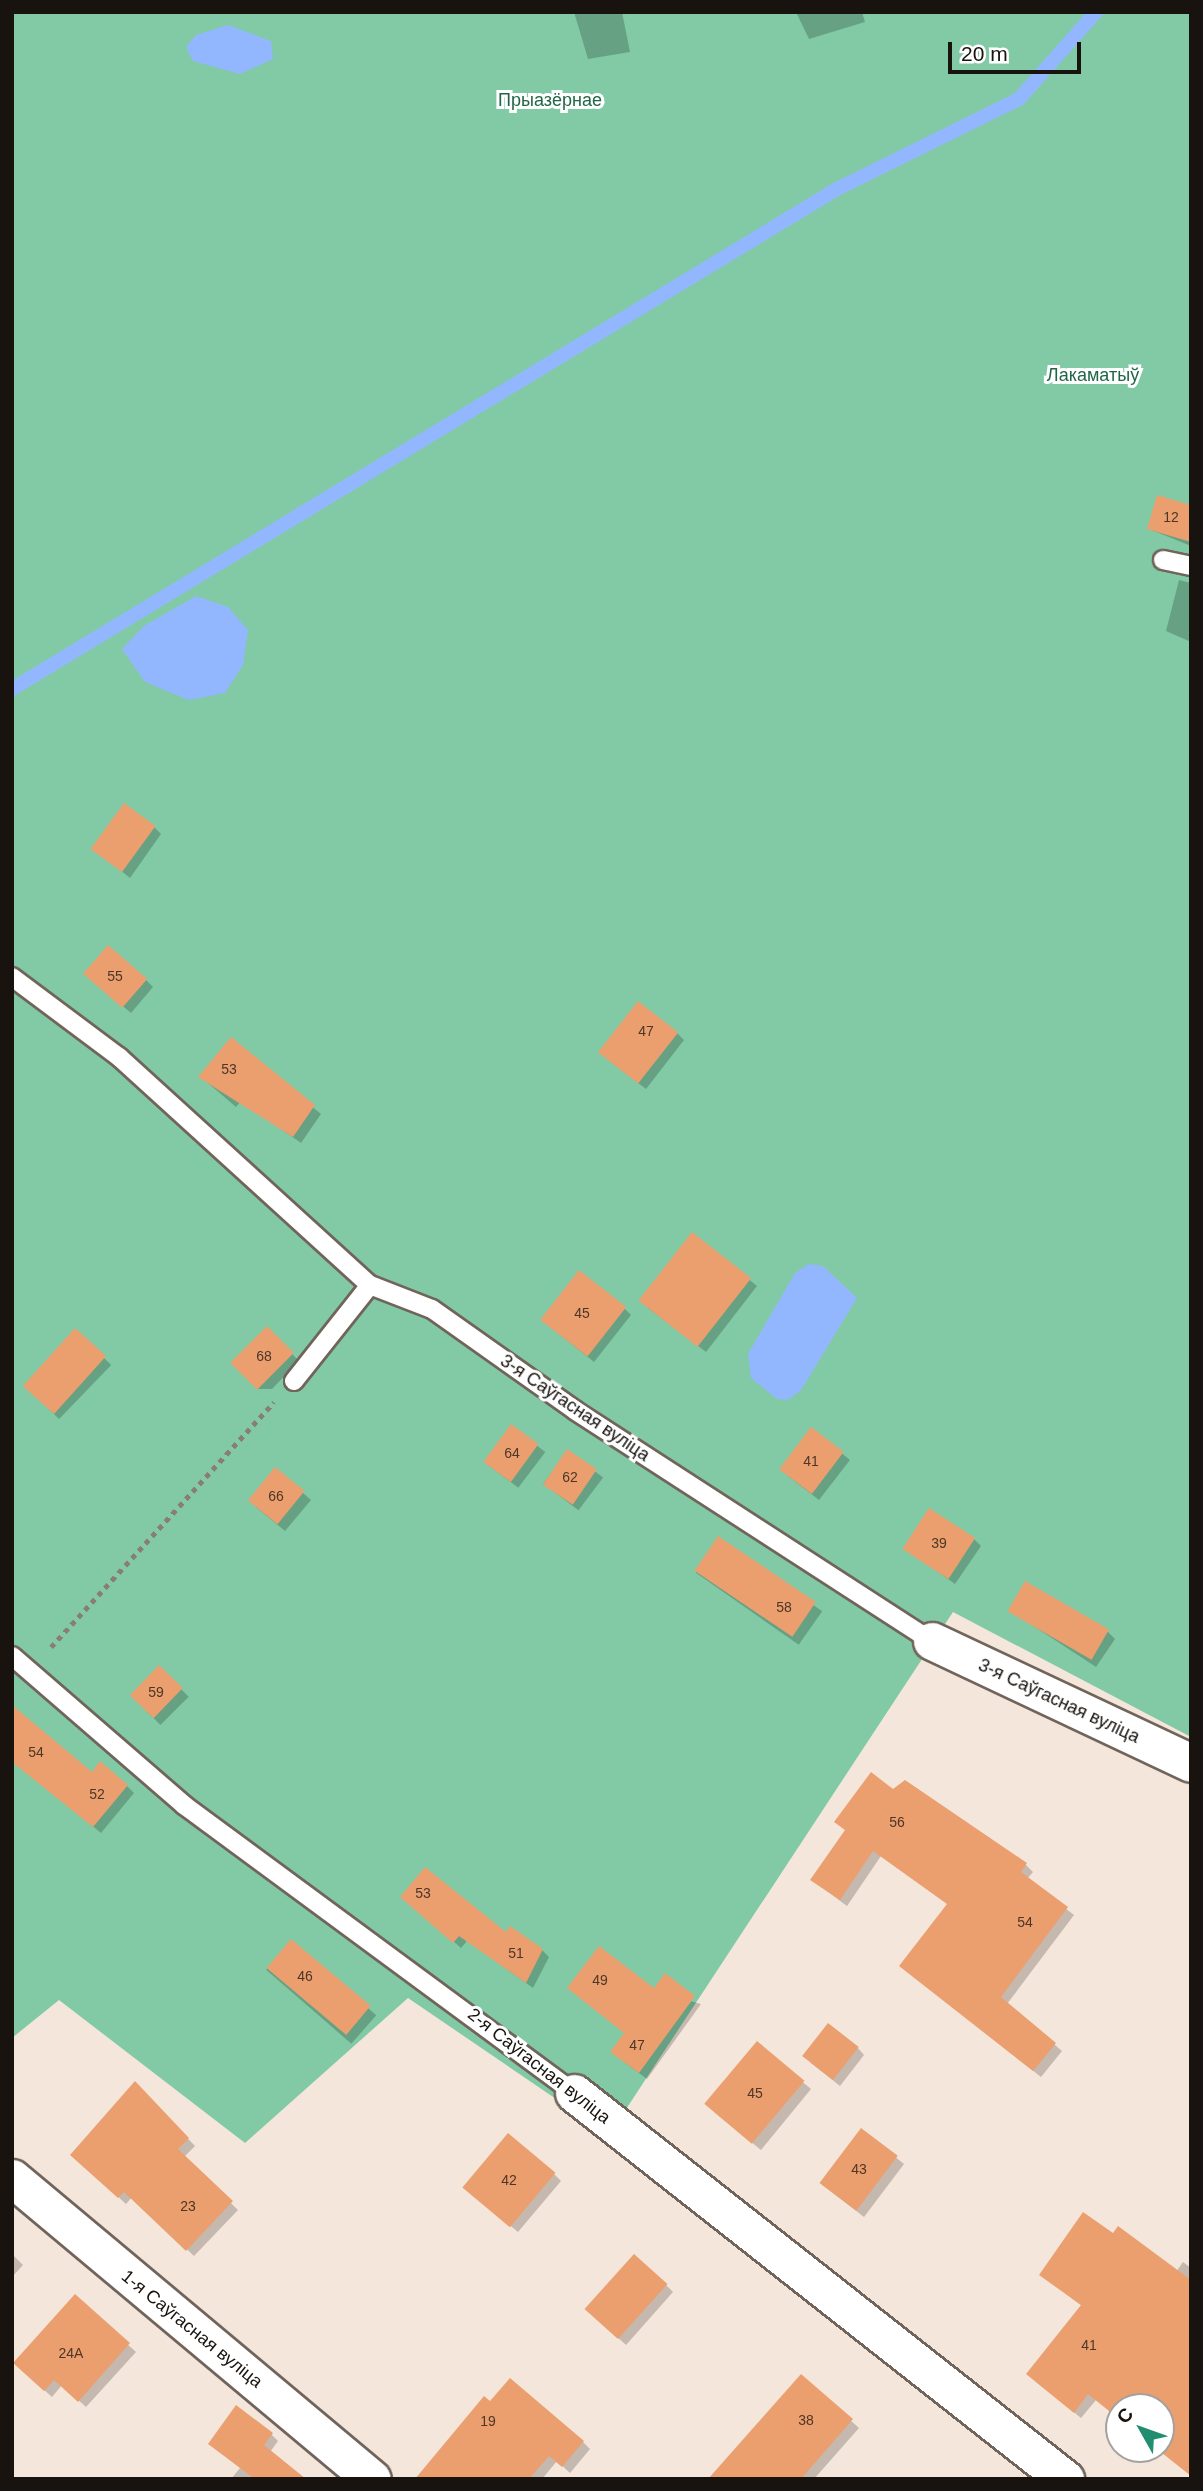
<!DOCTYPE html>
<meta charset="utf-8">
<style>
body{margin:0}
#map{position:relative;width:1203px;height:2491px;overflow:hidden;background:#f5e6db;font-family:Arial,sans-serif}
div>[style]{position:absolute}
.green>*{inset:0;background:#81caa5}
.water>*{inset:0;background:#92b7ff}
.shadow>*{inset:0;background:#0003;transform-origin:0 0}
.stream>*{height:14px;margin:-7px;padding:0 7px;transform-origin:7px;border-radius:7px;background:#92b7ff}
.building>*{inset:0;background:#eb9f6e;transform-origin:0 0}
.path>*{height:4.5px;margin-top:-2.25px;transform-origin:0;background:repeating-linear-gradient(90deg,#887e76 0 5px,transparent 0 10px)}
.roads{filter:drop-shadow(2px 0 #71645b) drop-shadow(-2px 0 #71645b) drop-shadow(0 2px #71645b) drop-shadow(0 -2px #71645b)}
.service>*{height:18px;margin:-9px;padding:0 9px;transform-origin:9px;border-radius:9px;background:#fff}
.minor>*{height:37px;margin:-18.5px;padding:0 18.5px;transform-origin:18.5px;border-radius:18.5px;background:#fff}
span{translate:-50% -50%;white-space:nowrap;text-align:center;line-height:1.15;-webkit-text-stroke:6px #fff;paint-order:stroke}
.number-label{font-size:14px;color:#4d3627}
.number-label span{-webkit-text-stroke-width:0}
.park-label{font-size:18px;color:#226648}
.street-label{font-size:18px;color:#18130f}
.frame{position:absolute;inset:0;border:14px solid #18130f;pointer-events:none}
.north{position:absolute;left:1105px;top:2393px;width:70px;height:70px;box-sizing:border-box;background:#fff;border:2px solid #a3a19f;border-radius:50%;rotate:310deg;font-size:19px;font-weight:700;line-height:28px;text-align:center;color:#18130f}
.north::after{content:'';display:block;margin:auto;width:24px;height:32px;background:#218f6f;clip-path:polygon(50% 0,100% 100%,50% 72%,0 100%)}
.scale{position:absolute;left:948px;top:42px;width:133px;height:32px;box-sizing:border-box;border:4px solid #18130f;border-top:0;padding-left:9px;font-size:21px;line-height:24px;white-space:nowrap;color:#18130f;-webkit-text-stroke:5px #fff;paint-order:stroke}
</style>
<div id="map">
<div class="green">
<div style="clip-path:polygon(12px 12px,1191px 12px,1191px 1737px,953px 1612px,609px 2135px,408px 1998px,245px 2143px,59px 2000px,12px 2038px)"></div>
</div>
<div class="water">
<div style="clip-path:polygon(228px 25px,271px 41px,273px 59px,240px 74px,193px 61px,186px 47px,196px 35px)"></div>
<div style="clip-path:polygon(196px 596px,228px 607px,248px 630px,243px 665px,225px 693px,189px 700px,145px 682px,122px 649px,144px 626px)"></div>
<div style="clip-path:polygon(809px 1264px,823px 1266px,857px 1298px,801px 1390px,788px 1400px,777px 1399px,751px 1378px,748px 1354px,795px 1273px)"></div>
</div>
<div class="shadow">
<div style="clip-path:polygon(574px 12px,622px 12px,630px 52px,588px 59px)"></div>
<div style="clip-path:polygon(796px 12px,862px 12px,865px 22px,809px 39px)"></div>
<div style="clip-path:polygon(1191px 506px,1191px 546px,1149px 529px)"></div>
<div style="clip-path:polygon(1179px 580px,1191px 583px,1191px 642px,1166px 631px)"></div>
<div style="clip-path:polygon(154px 827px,161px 834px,130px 878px,99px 853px)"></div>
<div style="clip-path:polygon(146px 980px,153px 987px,131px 1013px,93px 981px)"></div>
<div style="clip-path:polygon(677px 1033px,684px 1040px,646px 1089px,607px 1059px)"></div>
<div style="clip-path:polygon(231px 1040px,321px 1114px,301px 1143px,241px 1101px,236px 1107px,201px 1077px)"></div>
<div style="clip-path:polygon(693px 1234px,757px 1286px,706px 1352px,648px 1308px)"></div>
<div style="clip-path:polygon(624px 1308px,631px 1315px,594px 1362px,549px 1326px)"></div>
<div style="clip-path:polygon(267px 1329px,299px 1361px,272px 1389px,259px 1389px,233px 1363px)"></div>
<div style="left:76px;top:1331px;width:49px;height:75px;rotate:44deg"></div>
<div style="left:511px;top:1426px;width:43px;height:45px;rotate:37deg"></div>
<div style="clip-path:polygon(812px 1429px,850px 1460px,819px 1500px,788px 1476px)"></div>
<div style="left:568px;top:1451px;width:44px;height:41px;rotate:37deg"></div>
<div style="clip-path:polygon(276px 1469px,311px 1500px,285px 1531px,256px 1507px)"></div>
<div style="left:719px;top:1539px;width:126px;height:41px;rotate:35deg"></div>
<div style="clip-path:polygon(974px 1539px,981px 1546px,955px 1584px,905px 1548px)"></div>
<div style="clip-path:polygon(1009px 1610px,1108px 1632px,1115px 1639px,1096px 1667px)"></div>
<div style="left:159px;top:1667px;width:42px;height:40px;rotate:45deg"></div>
<div style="clip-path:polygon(12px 1760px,127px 1786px,134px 1793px,101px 1833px)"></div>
<div style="clip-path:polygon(905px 1782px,1026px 1865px,1033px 1872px,1027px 1879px,1074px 1915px,1007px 2004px,1062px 2051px,1041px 2077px,908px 1972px,949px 1905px,881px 1856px,847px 1906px,812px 1880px,846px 1831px,837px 1822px)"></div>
<div style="clip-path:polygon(410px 1904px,542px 1950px,549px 1957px,533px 1988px,467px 1941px,461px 1948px)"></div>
<div style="left:291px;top:1941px;width:113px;height:38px;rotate:41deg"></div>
<div style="clip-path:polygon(569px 1988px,654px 1991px,701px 2004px,647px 2079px,620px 2059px,626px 2034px)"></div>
<div style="clip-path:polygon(757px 2044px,811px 2089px,761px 2150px,714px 2112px)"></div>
<div style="clip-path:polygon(858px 2048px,864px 2055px,840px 2086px,811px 2063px)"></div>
<div style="clip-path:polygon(135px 2084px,195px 2146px,184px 2157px,238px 2210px,194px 2256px,132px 2197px,126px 2204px,79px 2161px)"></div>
<div style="clip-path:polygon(862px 2130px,904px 2164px,864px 2217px,828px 2189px)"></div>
<div style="clip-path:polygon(554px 2174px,561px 2181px,518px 2232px,472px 2194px)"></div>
<div style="clip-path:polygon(1114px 2235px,1176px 2272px,1183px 2262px,1191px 2268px,1191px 2322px,1161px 2407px,1119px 2407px,1119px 2418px,1096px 2400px,1081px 2418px,1035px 2381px,1082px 2306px,1041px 2275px)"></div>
<div style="clip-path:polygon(12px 2254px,23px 2265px,12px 2277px)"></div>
<div style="clip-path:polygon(666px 2285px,673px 2292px,626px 2345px,594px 2316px)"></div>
<div style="clip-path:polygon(75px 2297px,136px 2352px,86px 2407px,62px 2385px,52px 2397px,22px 2370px)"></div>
<div style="clip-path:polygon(801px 2376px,859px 2428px,814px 2479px,726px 2479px)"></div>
<div style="clip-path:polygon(271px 2434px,278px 2441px,270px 2452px,303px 2479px,231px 2479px,240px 2468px,210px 2444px)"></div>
<div style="clip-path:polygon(583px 2442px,590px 2449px,570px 2473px,557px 2461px,542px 2479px,463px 2479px)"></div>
</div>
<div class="stream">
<div style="left:12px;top:689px;width:965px;rotate:-31.22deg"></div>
<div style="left:837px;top:189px;width:203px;rotate:-26.3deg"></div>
<div style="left:1019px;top:99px;width:116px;rotate:-48.5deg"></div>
</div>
<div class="building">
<div style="clip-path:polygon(1157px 495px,1191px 505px,1191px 542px,1147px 529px)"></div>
<div style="left:124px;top:803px;width:39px;height:57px;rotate:36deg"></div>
<div style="left:108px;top:945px;width:52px;height:38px;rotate:41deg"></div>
<div style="left:638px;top:1001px;width:51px;height:65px;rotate:38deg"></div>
<div style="clip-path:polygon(231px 1037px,315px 1105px,293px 1137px,198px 1077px)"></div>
<div style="left:692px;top:1232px;width:75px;height:87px;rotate:38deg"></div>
<div style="left:579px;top:1270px;width:60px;height:63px;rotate:38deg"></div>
<div style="left:267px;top:1326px;width:38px;height:52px;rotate:45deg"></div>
<div style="left:75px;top:1328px;width:42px;height:78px;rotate:42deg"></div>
<div style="left:511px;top:1424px;width:34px;height:47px;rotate:36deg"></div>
<div style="left:811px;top:1427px;width:41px;height:53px;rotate:37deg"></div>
<div style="left:567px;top:1449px;width:36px;height:43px;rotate:34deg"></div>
<div style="left:275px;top:1467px;width:38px;height:43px;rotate:39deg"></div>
<div style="left:929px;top:1508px;width:55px;height:49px;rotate:33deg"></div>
<div style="left:718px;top:1536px;width:118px;height:42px;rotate:34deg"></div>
<div style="left:1025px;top:1581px;width:97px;height:35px;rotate:30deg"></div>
<div style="left:159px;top:1665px;width:33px;height:42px;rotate:44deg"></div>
<div style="clip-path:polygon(12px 1705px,92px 1772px,100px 1761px,128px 1785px,93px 1827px,12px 1762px)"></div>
<div style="clip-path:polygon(871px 1772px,893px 1789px,905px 1780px,1027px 1863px,1021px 1872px,1068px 1907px,1001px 1997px,1056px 2043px,1033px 2071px,899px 1966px,947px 1904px,873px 1851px,840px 1900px,810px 1880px,845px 1830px,834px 1822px)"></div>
<div style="clip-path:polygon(425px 1867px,506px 1932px,510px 1926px,543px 1949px,526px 1983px,459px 1936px,453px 1943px,400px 1897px)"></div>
<div style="left:291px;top:1939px;width:104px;height:38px;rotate:40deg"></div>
<div style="clip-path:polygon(599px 1946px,654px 1988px,665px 1973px,695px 1996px,639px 2073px,610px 2052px,624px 2033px,567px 1988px)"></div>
<div style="left:828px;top:2023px;width:39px;height:42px;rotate:38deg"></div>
<div style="left:757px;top:2041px;width:62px;height:82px;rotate:40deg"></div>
<div style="clip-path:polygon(135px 2081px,189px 2138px,178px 2149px,233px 2201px,186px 2251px,124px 2192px,118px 2198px,70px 2155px)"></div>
<div style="left:861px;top:2128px;width:46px;height:69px;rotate:37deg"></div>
<div style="left:508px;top:2133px;width:62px;height:71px;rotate:40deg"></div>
<div style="clip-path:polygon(1083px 2212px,1113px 2233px,1118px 2226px,1191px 2280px,1191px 2476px,1157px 2449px,1161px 2407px,1119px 2407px,1119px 2419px,1088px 2394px,1074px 2413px,1026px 2374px,1081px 2305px,1039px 2275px)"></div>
<div style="left:634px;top:2254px;width:45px;height:74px;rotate:42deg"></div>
<div style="clip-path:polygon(75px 2294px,130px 2343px,78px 2402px,54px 2380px,44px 2391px,13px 2363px)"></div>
<div style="clip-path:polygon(801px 2374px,853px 2419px,801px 2479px,708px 2479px)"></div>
<div style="clip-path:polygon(510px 2378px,584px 2441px,562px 2467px,549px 2456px,529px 2479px,415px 2479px,484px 2396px,490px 2401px)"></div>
<div style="clip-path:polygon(236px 2405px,273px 2433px,264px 2445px,306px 2479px,255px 2479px,208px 2444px)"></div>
</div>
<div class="path">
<div style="left:51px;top:1647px;width:331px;rotate:-47.7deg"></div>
</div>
<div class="roads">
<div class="service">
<div style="left:1163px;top:560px;width:29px;rotate:12deg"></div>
<div style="left:12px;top:977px;width:134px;rotate:36.8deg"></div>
<div style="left:119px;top:1057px;width:339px;rotate:42.3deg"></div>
<div style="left:370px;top:1285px;width:66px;rotate:21.2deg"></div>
<div style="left:432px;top:1309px;width:176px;rotate:35.3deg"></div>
<div style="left:576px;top:1411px;width:424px;rotate:32.9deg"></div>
<div style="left:294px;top:1381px;width:122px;rotate:-51.6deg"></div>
<div style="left:12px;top:1656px;width:228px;rotate:40.9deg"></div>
<div style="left:184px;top:1805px;width:485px;rotate:36.4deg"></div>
</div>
<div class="minor">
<div style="left:932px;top:1641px;width:286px;rotate:25.2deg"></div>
<div style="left:574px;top:2093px;width:625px;rotate:38.17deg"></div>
<div style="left:12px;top:2178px;width:469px;rotate:39.9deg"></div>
</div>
</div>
<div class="number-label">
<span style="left:1171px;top:517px">12</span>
<span style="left:115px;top:976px">55</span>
<span style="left:646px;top:1031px">47</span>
<span style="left:229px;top:1069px">53</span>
<span style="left:582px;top:1313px">45</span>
<span style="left:264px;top:1356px">68</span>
<span style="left:512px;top:1453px">64</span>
<span style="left:811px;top:1461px">41</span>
<span style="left:570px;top:1477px">62</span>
<span style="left:276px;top:1496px">66</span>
<span style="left:939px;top:1543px">39</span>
<span style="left:784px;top:1607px">58</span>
<span style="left:156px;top:1692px">59</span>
<span style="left:36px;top:1752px">54</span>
<span style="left:97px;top:1794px">52</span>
<span style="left:897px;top:1822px">56</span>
<span style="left:423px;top:1893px">53</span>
<span style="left:1025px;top:1922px">54</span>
<span style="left:516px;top:1953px">51</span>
<span style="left:305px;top:1976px">46</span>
<span style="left:600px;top:1980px">49</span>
<span style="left:637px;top:2045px">47</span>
<span style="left:755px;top:2093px">45</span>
<span style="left:859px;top:2169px">43</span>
<span style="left:509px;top:2180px">42</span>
<span style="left:188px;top:2206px">23</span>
<span style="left:1089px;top:2345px">41</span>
<span style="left:71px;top:2353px">24А</span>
<span style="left:806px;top:2420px">38</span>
<span style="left:488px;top:2421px">19</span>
</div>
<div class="park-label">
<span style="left:550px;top:100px">Прыазёрнае</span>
<span style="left:1093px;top:375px">Лакаматыў</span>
</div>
<div class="street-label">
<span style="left:575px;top:1408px;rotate:34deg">3-я Саўгасная вуліца</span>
<span style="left:1059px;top:1701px;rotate:25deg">3-я Саўгасная вуліца</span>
<span style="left:539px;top:2066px;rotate:38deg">2-я Саўгасная вуліца</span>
<span style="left:192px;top:2329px;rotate:39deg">1-я Саўгасная вуліца</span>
</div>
<div class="frame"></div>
<div class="north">С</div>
<div class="scale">20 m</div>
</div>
